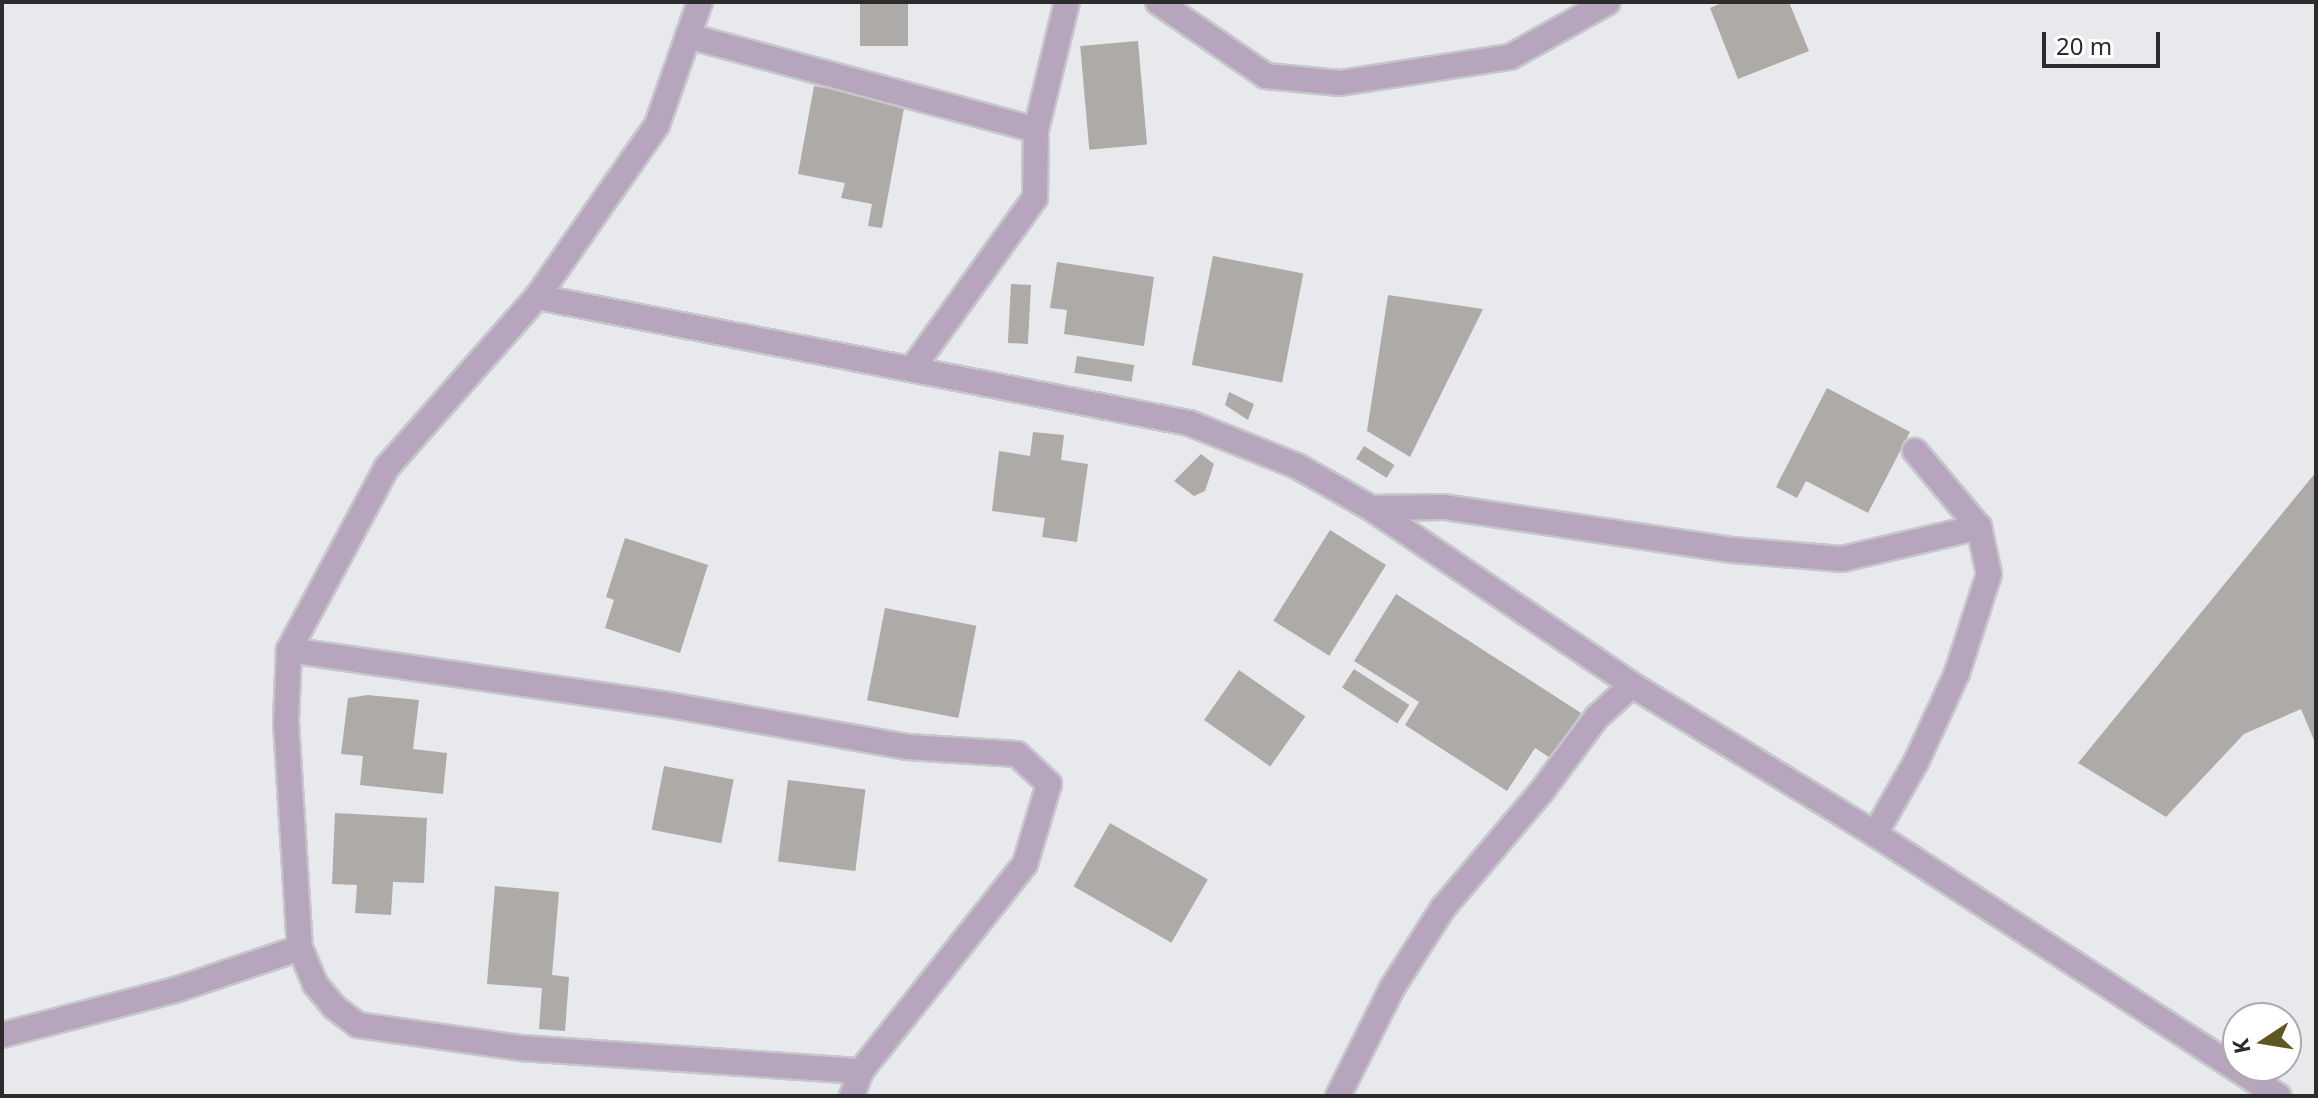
<!DOCTYPE html>
<style>
body{margin:0}
#map{position:relative;width:2318px;height:1098px;overflow:hidden;background:#e8e9ed;font-family:"Noto Sans",sans-serif}
div>[style]{position:absolute}
.building>*{inset:0;background:#aeaaa8;transform-origin:0 0}
.roads{filter:drop-shadow(2px 0 #c6c7ca) drop-shadow(-2px 0 #c6c7ca) drop-shadow(0 2px #c6c7ca) drop-shadow(0 -2px #c6c7ca)}
.minor>*{height:24px;margin:-12px;padding:0 12px;transform-origin:12px;border-radius:12px;background:#b6a5bc}
span{translate:-50% -50%;white-space:nowrap;text-align:center;line-height:1.15;-webkit-text-stroke:6px #fff;paint-order:stroke}
.frame{position:absolute;inset:0;border:4px solid #2c2c2d;pointer-events:none}
.north{position:absolute;left:2222px;top:1002px;width:80px;height:80px;box-sizing:border-box;background:#fff;border:2px solid #ababab;border-radius:50%;rotate:258deg;font-size:22px;font-weight:700;line-height:32px;text-align:center;color:#2c2c2d}
.north::after{content:'';display:block;margin:auto;width:28px;height:36px;background:#5e5623;clip-path:polygon(50% 0,100% 100%,50% 72%,0 100%)}
.scale{position:absolute;left:2042px;top:32px;width:118px;height:36px;box-sizing:border-box;border:4px solid #2c2c2d;border-top:0;padding-left:10px;font-size:24px;line-height:28px;white-space:nowrap;color:#2c2c2d;-webkit-text-stroke:6px #fff;paint-order:stroke}
</style>
<div id="map">
<div class="building">
<div style="left:860px;top:2px;width:48px;height:44px"></div>
<div style="clip-path:polygon(1724px 2px,1789px 2px,1809px 51px,1738px 79px,1710px 8px)"></div>
<div style="left:1138px;top:41px;width:104px;height:58px;rotate:85deg"></div>
<div style="clip-path:polygon(814px 86px,905px 103px,882px 228px,868px 226px,872px 204px,841px 198px,845px 183px,798px 174px)"></div>
<div style="left:1213px;top:256px;width:92px;height:111px;rotate:11deg"></div>
<div style="clip-path:polygon(1057px 262px,1154px 277px,1144px 346px,1064px 334px,1067px 310px,1050px 308px)"></div>
<div style="left:1011px;top:284px;width:20px;height:59px;rotate:3deg"></div>
<div style="clip-path:polygon(1388px 295px,1483px 309px,1410px 457px,1367px 431px)"></div>
<div style="left:1077px;top:356px;width:58px;height:17px;rotate:9deg"></div>
<div style="clip-path:polygon(1827px 388px,1910px 432px,1868px 513px,1806px 481px,1797px 498px,1776px 487px)"></div>
<div style="clip-path:polygon(1229px 392px,1254px 404px,1248px 420px,1225px 405px)"></div>
<div style="clip-path:polygon(1033px 432px,1064px 435px,1061px 460px,1088px 464px,1077px 542px,1042px 537px,1045px 518px,992px 511px,999px 451px,1030px 456px)"></div>
<div style="left:1364px;top:446px;width:36px;height:15px;rotate:32deg"></div>
<div style="clip-path:polygon(1201px 454px,1214px 464px,1205px 491px,1194px 496px,1174px 481px)"></div>
<div style="clip-path:polygon(2316px 472px,2316px 745px,2301px 709px,2244px 734px,2166px 817px,2078px 763px)"></div>
<div style="left:1330px;top:530px;width:66px;height:107px;rotate:32deg"></div>
<div style="clip-path:polygon(625px 538px,708px 565px,680px 653px,605px 628px,614px 600px,606px 597px)"></div>
<div style="clip-path:polygon(1396px 594px,1581px 713px,1552px 759px,1535px 748px,1507px 791px,1405px 725px,1419px 702px,1354px 661px)"></div>
<div style="left:885px;top:608px;width:93px;height:94px;rotate:11deg"></div>
<div style="left:1354px;top:669px;width:66px;height:22px;rotate:33deg"></div>
<div style="left:1239px;top:670px;width:81px;height:61px;rotate:35deg"></div>
<div style="clip-path:polygon(368px 695px,419px 700px,413px 749px,447px 753px,443px 794px,360px 785px,363px 756px,341px 754px,348px 698px)"></div>
<div style="left:664px;top:766px;width:71px;height:65px;rotate:11deg"></div>
<div style="left:788px;top:780px;width:78px;height:82px;rotate:7deg"></div>
<div style="clip-path:polygon(335px 813px,427px 818px,424px 883px,393px 882px,391px 915px,355px 913px,357px 885px,332px 884px)"></div>
<div style="left:1110px;top:823px;width:113px;height:73px;rotate:30deg"></div>
<div style="clip-path:polygon(495px 886px,559px 892px,552px 975px,569px 977px,565px 1031px,539px 1029px,542px 988px,487px 984px)"></div>
</div>
<div class="roads">
<div class="minor">
<div style="left:700px;top:2px;width:130px;rotate:109.3deg"></div>
<div style="left:657px;top:125px;width:210px;rotate:124.9deg"></div>
<div style="left:537px;top:297px;width:227px;rotate:131.4deg"></div>
<div style="left:387px;top:467px;width:208px;rotate:118.2deg"></div>
<div style="left:289px;top:650px;width:72px;rotate:92.4deg"></div>
<div style="left:286px;top:722px;width:226px;rotate:86.5deg"></div>
<div style="left:300px;top:948px;width:39px;rotate:67deg"></div>
<div style="left:315px;top:984px;width:30px;rotate:50deg"></div>
<div style="left:334px;top:1007px;width:30px;rotate:37deg"></div>
<div style="left:358px;top:1025px;width:166px;rotate:8deg"></div>
<div style="left:522px;top:1048px;width:340px;rotate:3.9deg"></div>
<div style="left:1158px;top:2px;width:131px;rotate:34.4deg"></div>
<div style="left:1266px;top:76px;width:74px;rotate:5.4deg"></div>
<div style="left:1340px;top:83px;width:172px;rotate:-8.7deg"></div>
<div style="left:1510px;top:57px;width:112px;rotate:-29.3deg"></div>
<div style="left:688px;top:36px;width:360px;rotate:15.1deg"></div>
<div style="left:537px;top:297px;width:664px;rotate:10.94deg"></div>
<div style="left:1189px;top:423px;width:116px;rotate:21.7deg"></div>
<div style="left:1297px;top:466px;width:85px;rotate:29.6deg"></div>
<div style="left:1371px;top:508px;width:315px;rotate:34.1deg"></div>
<div style="left:1632px;top:685px;width:285px;rotate:31.5deg"></div>
<div style="left:1875px;top:834px;width:481px;rotate:33deg"></div>
<div style="left:912px;top:369px;width:211px;rotate:-54.3deg"></div>
<div style="left:1035px;top:198px;width:68px;rotate:-89.2deg"></div>
<div style="left:1036px;top:130px;width:132px;rotate:-76.4deg"></div>
<div style="left:1915px;top:451px;width:99px;rotate:49.9deg"></div>
<div style="left:1371px;top:508px;width:73px;rotate:-0.8deg"></div>
<div style="left:1444px;top:507px;width:292px;rotate:8.5deg"></div>
<div style="left:1733px;top:550px;width:109px;rotate:4.7deg"></div>
<div style="left:1842px;top:559px;width:141px;rotate:-13.1deg"></div>
<div style="left:1979px;top:527px;width:48px;rotate:78deg"></div>
<div style="left:1989px;top:574px;width:104px;rotate:107.9deg"></div>
<div style="left:1957px;top:673px;width:98px;rotate:114.7deg"></div>
<div style="left:1916px;top:762px;width:83px;rotate:119.7deg"></div>
<div style="left:289px;top:650px;width:379px;rotate:8.2deg"></div>
<div style="left:664px;top:704px;width:248px;rotate:10deg"></div>
<div style="left:908px;top:747px;width:109px;rotate:3.7deg"></div>
<div style="left:1017px;top:754px;width:44px;rotate:43.2deg"></div>
<div style="left:1049px;top:784px;width:84px;rotate:106.7deg"></div>
<div style="left:1025px;top:864px;width:264px;rotate:128.4deg"></div>
<div style="left:861px;top:1071px;width:27px;rotate:110deg"></div>
<div style="left:2px;top:1035px;width:179px;rotate:-14.6deg"></div>
<div style="left:175px;top:990px;width:132px;rotate:-18.6deg"></div>
<div style="left:1338px;top:1096px;width:121px;rotate:-63.4deg"></div>
<div style="left:1392px;top:988px;width:95px;rotate:-57.5deg"></div>
<div style="left:1443px;top:908px;width:152px;rotate:-49.8deg"></div>
<div style="left:1541px;top:792px;width:94px;rotate:-53.3deg"></div>
<div style="left:1597px;top:717px;width:47px;rotate:-42.4deg"></div>
</div>
</div>
<div class="frame"></div>
<div class="north">K</div>
<div class="scale">20 m</div>
</div>
